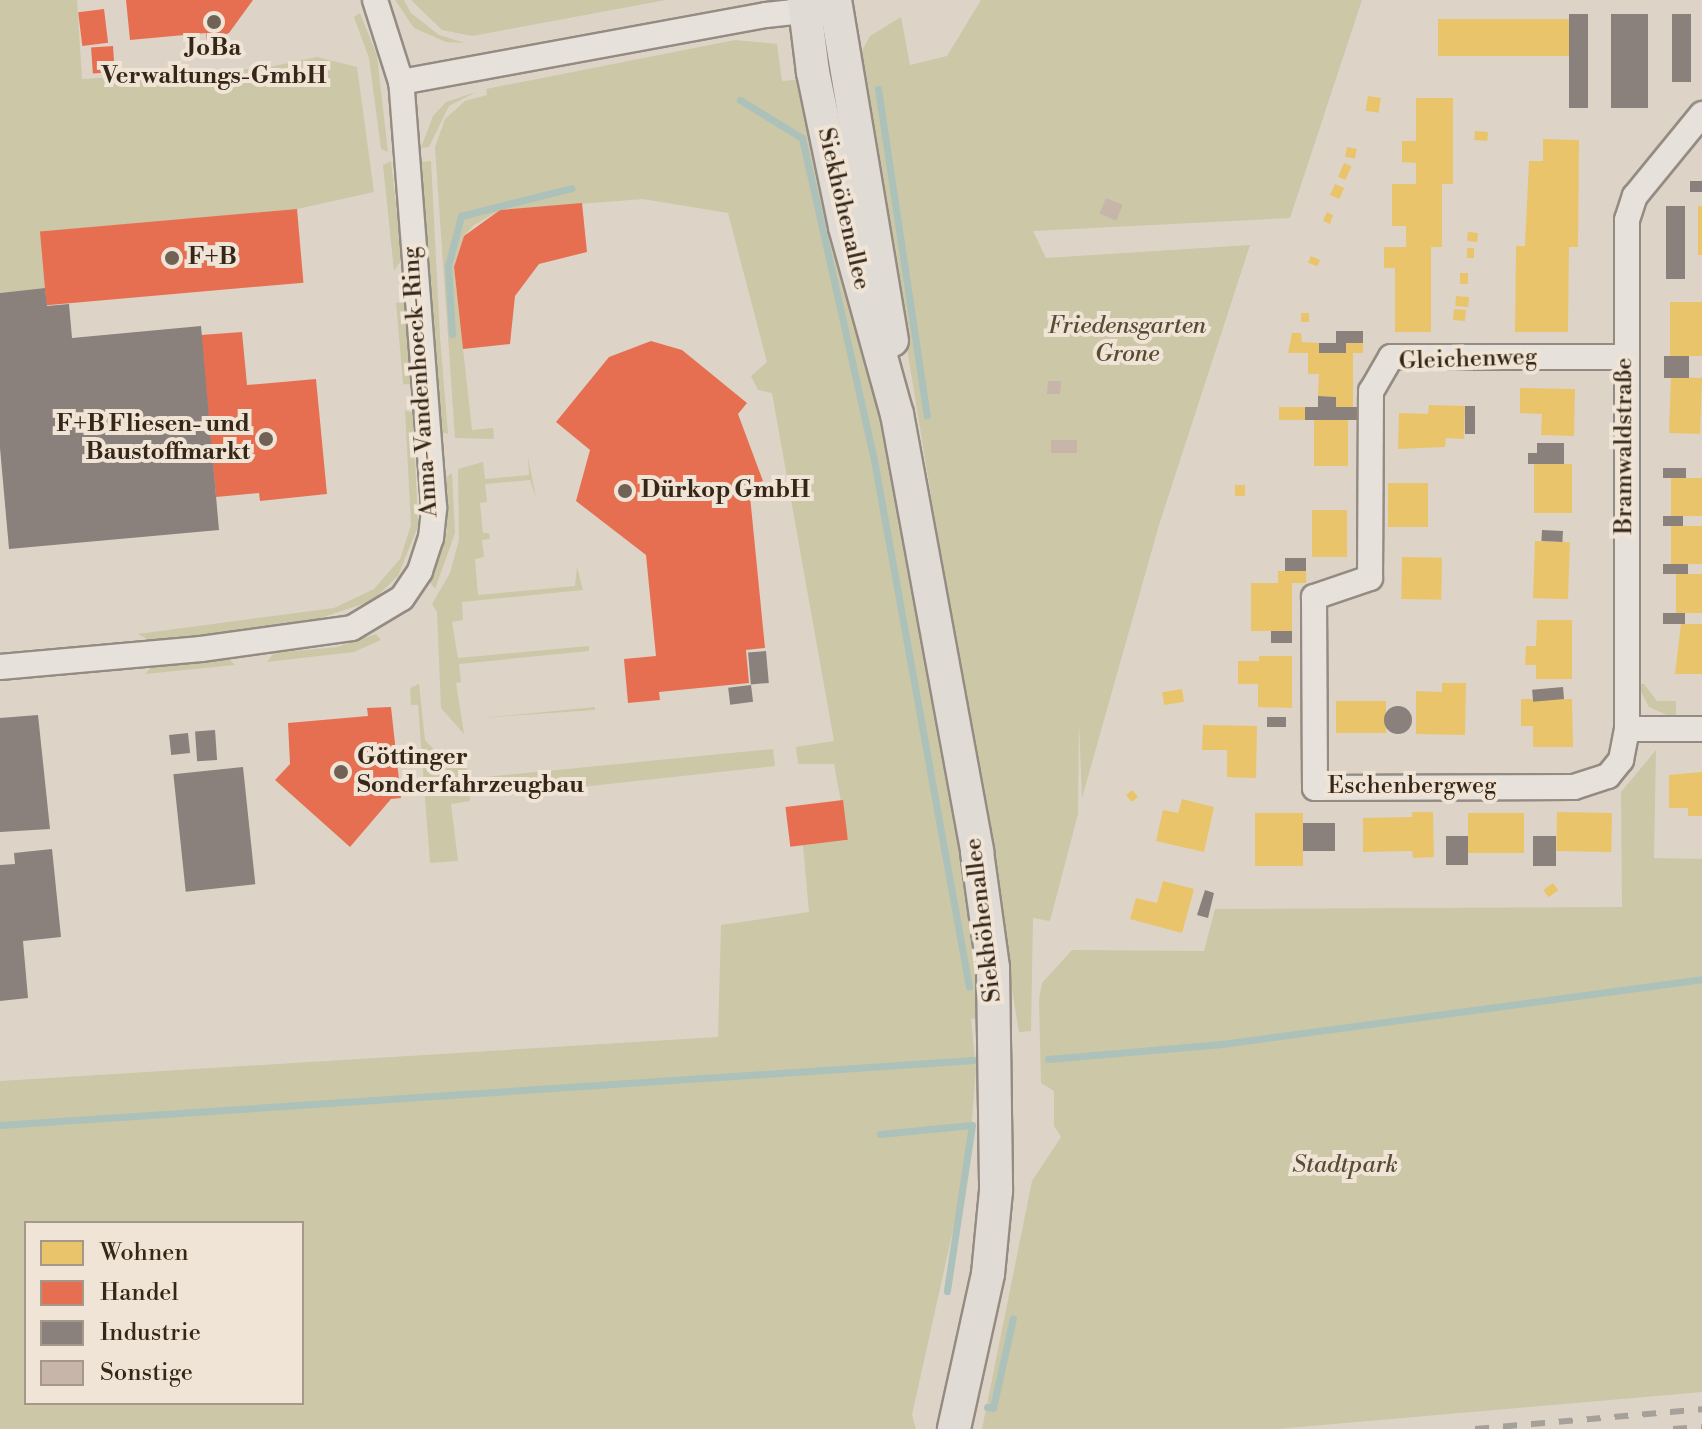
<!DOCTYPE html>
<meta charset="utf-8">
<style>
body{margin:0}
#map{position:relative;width:1702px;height:1429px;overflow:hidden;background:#ddd4c7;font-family:"Libre Bodoni",serif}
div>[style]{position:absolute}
.green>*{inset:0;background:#cbc7a7;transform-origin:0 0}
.homes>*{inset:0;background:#e9c46a;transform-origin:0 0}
.shops>*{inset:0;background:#e76f51;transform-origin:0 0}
.industry>*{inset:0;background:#8a817c;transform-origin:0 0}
.round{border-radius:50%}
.stream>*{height:7px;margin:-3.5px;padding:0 3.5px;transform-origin:3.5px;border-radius:3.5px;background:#abc1ba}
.building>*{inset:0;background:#c6b5a8;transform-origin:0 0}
.roads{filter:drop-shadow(2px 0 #948c83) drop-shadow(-2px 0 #948c83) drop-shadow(0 2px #948c83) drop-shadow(0 -2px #948c83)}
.minor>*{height:24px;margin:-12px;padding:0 12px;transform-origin:12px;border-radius:12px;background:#e6e1da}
.major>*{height:32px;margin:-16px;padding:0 16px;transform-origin:16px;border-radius:16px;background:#e0dbd4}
.rail>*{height:6px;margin-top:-3px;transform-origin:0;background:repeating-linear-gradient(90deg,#a6a09a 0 14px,transparent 0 28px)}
.dots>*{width:22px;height:22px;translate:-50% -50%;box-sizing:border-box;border:4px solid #efe4d5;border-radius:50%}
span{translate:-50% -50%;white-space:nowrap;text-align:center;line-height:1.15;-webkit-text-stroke:8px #efe4d5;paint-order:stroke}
.poi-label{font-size:24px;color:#362618;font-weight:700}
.left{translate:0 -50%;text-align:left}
.right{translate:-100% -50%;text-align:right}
.street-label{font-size:24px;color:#362618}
.park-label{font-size:24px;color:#584c35;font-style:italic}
.legend{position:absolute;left:24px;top:1221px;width:280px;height:184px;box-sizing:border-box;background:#efe4d5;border:2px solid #a59889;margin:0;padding:10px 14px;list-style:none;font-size:24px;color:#362618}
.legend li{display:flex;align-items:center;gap:16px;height:40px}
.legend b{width:40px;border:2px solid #a59889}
</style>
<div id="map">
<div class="green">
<div style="clip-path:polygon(0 0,77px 0,82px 79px,265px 68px,317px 57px,357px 67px,374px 192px,297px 209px,41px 232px,45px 288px,0 293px)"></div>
<div style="clip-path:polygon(395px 0,404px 0,411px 13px,439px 35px,465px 43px,446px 42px,414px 28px)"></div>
<div style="clip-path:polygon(411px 0,666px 0,472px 36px,442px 30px)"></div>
<div style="clip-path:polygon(981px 0,1362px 0,1290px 218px,1033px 231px,1046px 258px,1250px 245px,1159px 525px,1082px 798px,1079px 722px,1078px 814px,1050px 921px,1033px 918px,1031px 1031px,1019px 1032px,859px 56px,870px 36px,901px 17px,910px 65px,947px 56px)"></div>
<div style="clip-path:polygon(360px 13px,377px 56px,388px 152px,381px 149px,369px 58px,354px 17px)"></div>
<div style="clip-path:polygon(evenodd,735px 40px,777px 44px,782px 81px,806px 79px,902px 498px,973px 899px,985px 1016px,971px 1019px,976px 1069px,969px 1158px,912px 1415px,916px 1429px,0 1429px,0 1081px,718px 1037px,721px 925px,809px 912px,803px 845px,848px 840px,834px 764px,798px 764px,796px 747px,834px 741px,772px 393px,758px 390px,751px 376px,767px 362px,728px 213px,643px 199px,500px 210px,474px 225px,464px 236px,454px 267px,472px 430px,493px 428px,494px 439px,455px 438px,435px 147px,445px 119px,465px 101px,487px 95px,486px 89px,735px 40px,26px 1223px,302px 1223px,302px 1403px,26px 1403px,26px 1223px)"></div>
<div style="clip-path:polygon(476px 92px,449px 106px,429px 147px,421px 148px,433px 116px,446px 102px)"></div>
<div style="clip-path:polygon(391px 161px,402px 259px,394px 271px,383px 165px)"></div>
<div style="clip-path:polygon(431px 161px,440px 337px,448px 434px,440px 431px,427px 258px,422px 162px)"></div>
<div style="left:405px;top:302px;width:82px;height:9px;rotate:85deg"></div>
<div style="clip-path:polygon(405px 410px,413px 413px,418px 526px,398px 576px,372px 601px,314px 620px,152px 642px,138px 634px,334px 608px,374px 589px,400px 559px,411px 525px)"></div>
<div style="clip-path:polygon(528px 457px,536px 498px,530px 480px,485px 484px,487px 502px,480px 503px,483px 533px,489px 533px,490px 539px,482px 540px,484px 557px,475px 559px,478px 595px,575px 586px,577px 567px,583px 590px,462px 602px,463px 620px,452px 622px,458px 658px,589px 646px,589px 651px,459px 664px,461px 682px,456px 683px,464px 734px,441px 708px,437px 612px,432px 604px,450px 573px,459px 540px,458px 469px,483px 462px,485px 479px,529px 475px)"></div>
<div style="clip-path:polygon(452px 473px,455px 533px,435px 589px,430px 582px,447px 531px,445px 478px)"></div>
<div style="clip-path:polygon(376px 634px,381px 640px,354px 652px,267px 662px,274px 653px,337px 647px)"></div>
<div style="clip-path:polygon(228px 658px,235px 665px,145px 674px,153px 665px)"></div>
<div style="clip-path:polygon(419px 684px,425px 740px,438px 754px,466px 762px,470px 801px,451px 804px,458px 861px,430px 863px,418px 705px,411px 705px,410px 688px)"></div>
<div style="clip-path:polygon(1637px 684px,1644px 684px,1657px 701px,1676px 701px,1676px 719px,1649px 707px)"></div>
<div style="clip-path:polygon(595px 707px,595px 710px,481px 718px)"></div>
<div style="clip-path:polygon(773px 749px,775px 766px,496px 796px,485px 787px,484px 777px)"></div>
<div style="clip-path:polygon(1656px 750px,1654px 858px,1702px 859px,1702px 1392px,1277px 1429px,982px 1429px,1032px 1181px,1061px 1137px,1054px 1126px,1054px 1091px,1041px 1083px,1039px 1000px,1042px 983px,1072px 950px,1204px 951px,1215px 909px,1622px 907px,1621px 792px)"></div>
</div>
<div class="homes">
<div style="left:1569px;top:19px;width:37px;height:131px;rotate:90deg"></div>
<div style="left:1368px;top:96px;width:13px;height:15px;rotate:9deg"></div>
<div style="clip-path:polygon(1416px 98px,1453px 98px,1453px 184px,1442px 184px,1442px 247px,1431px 247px,1431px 332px,1395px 332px,1395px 268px,1384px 268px,1384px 247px,1406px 247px,1406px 226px,1392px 226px,1392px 184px,1416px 184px,1416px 163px,1402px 162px,1402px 141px,1416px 141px)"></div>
<div style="left:1475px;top:131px;width:13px;height:9px;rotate:4deg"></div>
<div style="clip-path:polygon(1543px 139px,1579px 140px,1578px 247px,1569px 247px,1568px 332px,1515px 332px,1516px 246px,1525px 246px,1529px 161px,1543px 161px)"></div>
<div style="left:1347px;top:147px;width:10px;height:10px;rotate:11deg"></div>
<div style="left:1344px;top:163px;width:8px;height:15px;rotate:23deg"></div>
<div style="left:1335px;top:184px;width:10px;height:12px;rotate:24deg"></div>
<div style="left:1698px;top:206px;width:4px;height:49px"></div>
<div style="clip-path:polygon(1327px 212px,1333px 215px,1330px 224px,1323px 221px)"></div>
<div style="left:1468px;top:232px;width:10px;height:9px;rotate:6deg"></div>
<div style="left:1467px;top:248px;width:7px;height:10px"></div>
<div style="left:1311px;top:256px;width:10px;height:7px;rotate:24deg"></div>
<div style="left:1460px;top:273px;width:8px;height:11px"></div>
<div style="left:1456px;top:296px;width:13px;height:10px;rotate:4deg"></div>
<div style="left:1670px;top:302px;width:32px;height:54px"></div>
<div style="left:1454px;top:309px;width:12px;height:11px;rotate:5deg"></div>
<div style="left:1301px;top:313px;width:8px;height:9px"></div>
<div style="clip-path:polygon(1292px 333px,1301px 333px,1302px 342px,1319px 343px,1319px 353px,1346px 353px,1346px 343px,1363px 343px,1363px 353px,1353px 353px,1353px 407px,1336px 407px,1336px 397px,1318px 396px,1319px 374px,1308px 374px,1308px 353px,1288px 353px)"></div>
<div style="left:1671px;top:377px;width:31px;height:56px;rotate:2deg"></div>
<div style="clip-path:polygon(1520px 388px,1575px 389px,1574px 436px,1541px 435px,1542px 414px,1520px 413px)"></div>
<div style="clip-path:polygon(1429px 405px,1465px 406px,1464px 439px,1446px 438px,1445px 447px,1398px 449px,1399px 413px,1428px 414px)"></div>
<div style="left:1279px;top:407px;width:26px;height:13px"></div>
<div style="left:1314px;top:420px;width:34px;height:46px"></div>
<div style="left:1534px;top:464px;width:38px;height:49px"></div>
<div style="left:1671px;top:478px;width:31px;height:38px"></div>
<div style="left:1388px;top:483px;width:40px;height:44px"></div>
<div style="left:1235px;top:485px;width:10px;height:11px"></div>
<div style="left:1312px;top:510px;width:35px;height:47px"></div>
<div style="left:1671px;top:526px;width:31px;height:38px"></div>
<div style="left:1535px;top:541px;width:35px;height:57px;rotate:2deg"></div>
<div style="left:1402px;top:557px;width:40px;height:42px;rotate:1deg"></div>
<div style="clip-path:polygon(1278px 571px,1306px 571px,1306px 583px,1292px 583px,1292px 631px,1251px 631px,1251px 583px,1278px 583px)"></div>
<div style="left:1676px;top:574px;width:26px;height:39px"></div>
<div style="clip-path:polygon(1537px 620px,1572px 620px,1572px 679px,1536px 679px,1536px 665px,1525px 665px,1526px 646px,1536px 646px)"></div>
<div style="clip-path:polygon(1681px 624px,1702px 624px,1702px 674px,1675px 674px)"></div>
<div style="clip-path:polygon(1259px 656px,1292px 656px,1292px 708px,1258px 707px,1258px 684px,1238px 684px,1238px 661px,1259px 661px)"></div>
<div style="clip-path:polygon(1442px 683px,1466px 683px,1465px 735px,1416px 734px,1416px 691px,1442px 692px)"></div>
<div style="left:1182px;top:689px;width:13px;height:20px;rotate:81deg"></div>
<div style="clip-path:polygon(1521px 699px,1572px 699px,1573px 747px,1533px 747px,1533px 726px,1521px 726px)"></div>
<div style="left:1336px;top:701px;width:50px;height:32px"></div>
<div style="clip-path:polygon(1203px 725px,1257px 726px,1256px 778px,1227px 777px,1227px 750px,1202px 750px)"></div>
<div style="clip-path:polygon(1702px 772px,1702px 816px,1688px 816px,1688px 808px,1669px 808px,1669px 775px)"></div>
<div style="left:1132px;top:790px;width:9px;height:8px;rotate:49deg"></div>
<div style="clip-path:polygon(1182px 799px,1214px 807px,1204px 852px,1156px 841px,1163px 810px,1178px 813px)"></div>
<div style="clip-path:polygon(1412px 812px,1433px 812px,1434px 857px,1413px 858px,1412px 851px,1363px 852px,1363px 818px,1412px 817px)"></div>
<div style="left:1557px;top:812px;width:55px;height:39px;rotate:1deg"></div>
<div style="left:1255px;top:813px;width:48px;height:53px"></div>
<div style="left:1468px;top:813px;width:56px;height:40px"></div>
<div style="clip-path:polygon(1163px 881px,1194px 889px,1182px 933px,1130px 919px,1136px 898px,1157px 903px)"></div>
<div style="left:1553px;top:883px;width:9px;height:12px;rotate:54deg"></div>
</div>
<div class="shops">
<div style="clip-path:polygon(126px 0,253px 0,229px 33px,207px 43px,206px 33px,130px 40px)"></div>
<div style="left:104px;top:9px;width:34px;height:26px;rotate:83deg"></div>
<div style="left:113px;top:46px;width:26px;height:22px;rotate:86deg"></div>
<div style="clip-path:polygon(582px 203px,587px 252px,539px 264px,515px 296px,510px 344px,463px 349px,454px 267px,464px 236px,500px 210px)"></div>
<div style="left:297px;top:209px;width:74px;height:258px;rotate:85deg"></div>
<div style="clip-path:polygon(242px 332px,247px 385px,316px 379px,327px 494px,260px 501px,259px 493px,216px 497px,201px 335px)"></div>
<div style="clip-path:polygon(651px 341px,682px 350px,747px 403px,738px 414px,763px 481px,749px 486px,765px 648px,746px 650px,749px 683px,659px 692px,660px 700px,628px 703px,624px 659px,656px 656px,646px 555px,576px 501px,590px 450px,556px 422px,609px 357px)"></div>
<div style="clip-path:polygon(391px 707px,401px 798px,391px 799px,350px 847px,275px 780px,290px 764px,288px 723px,368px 716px,367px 708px)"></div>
<div style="left:843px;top:800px;width:40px;height:58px;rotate:83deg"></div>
</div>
<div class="industry">
<div style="left:1569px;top:14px;width:19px;height:94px"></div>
<div style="left:1611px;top:14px;width:37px;height:94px"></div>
<div style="left:1672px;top:14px;width:19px;height:68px"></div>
<div style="left:1690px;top:181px;width:12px;height:11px"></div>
<div style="left:1666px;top:206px;width:19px;height:73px"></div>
<div style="clip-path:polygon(45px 288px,47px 306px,69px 304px,72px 338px,201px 326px,219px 530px,9px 549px,0 448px,0 293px)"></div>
<div style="clip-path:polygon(1336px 331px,1363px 331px,1363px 343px,1346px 343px,1346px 353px,1319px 353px,1319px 343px,1336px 343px)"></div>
<div style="left:1664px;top:356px;width:25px;height:22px"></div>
<div style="clip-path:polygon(1318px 396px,1336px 397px,1336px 407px,1360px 407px,1360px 420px,1305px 420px,1305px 407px,1318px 407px)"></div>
<div style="left:1465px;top:406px;width:10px;height:28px"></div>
<div style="clip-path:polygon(1537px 443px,1564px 443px,1564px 464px,1528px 464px,1528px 453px,1537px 453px)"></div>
<div style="left:1663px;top:468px;width:23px;height:10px"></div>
<div style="left:1663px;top:516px;width:20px;height:10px"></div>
<div style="left:1542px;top:530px;width:21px;height:11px;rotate:3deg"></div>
<div style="left:1285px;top:558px;width:21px;height:13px"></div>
<div style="left:1663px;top:564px;width:25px;height:10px"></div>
<div style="left:1663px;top:613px;width:22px;height:11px"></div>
<div style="left:1292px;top:631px;width:12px;height:21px;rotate:90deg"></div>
<div style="left:766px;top:651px;width:32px;height:18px;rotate:85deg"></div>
<div style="left:751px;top:685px;width:17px;height:23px;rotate:83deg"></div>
<div style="left:1563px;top:687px;width:12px;height:31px;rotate:85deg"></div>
<div class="round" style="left:1384px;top:706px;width:28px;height:28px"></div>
<div style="clip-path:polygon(38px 715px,50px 829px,0 832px,0 718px)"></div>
<div style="left:1267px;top:717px;width:19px;height:10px"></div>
<div style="left:215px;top:730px;width:30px;height:20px;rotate:86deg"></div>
<div style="left:188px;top:733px;width:20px;height:19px;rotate:84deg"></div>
<div style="left:243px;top:767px;width:118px;height:70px;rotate:84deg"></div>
<div style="left:1335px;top:823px;width:28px;height:32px;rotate:90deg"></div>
<div style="left:1446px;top:836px;width:22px;height:29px"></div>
<div style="left:1533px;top:836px;width:23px;height:30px"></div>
<div style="clip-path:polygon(52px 849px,61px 937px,23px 941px,28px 998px,0 1001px,0 865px,15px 864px,14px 853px)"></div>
<div style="clip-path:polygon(1205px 890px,1214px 893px,1208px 918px,1197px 915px)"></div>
</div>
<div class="stream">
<div style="left:878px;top:89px;width:330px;rotate:81.5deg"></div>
<div style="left:740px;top:100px;width:73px;rotate:31.5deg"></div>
<div style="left:802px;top:138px;width:330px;rotate:77.4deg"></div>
<div style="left:874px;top:460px;width:535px;rotate:79.78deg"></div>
<div style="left:452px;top:334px;width:68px;rotate:-93.4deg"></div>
<div style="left:448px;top:266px;width:52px;rotate:-75.4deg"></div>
<div style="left:461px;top:216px;width:114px;rotate:-14.2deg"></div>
<div style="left:1048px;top:1059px;width:175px;rotate:-4.9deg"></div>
<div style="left:1222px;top:1044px;width:484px;rotate:-7.7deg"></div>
<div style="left:0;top:1125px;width:976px;rotate:-3.82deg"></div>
<div style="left:880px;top:1134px;width:92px;rotate:-5.6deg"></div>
<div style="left:972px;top:1125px;width:168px;rotate:98.6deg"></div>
<div style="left:987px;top:1407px;width:6px;rotate:9deg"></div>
<div style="left:993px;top:1408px;width:92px;rotate:-77.5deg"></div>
</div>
<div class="building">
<div style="left:1106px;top:198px;width:18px;height:17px;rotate:22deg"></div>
<div style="clip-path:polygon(1048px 381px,1061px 381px,1060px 394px,1047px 394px)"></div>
<div style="left:1051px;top:440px;width:26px;height:13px"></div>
</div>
<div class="roads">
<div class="minor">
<div style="left:401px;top:82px;width:371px;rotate:-10.4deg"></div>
<div style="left:766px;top:15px;width:56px;rotate:-6.1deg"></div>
<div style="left:1625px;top:357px;width:234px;rotate:180deg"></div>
<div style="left:1391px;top:357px;width:39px;rotate:120deg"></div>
<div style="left:1371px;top:391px;width:187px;rotate:90.3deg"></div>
<div style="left:1370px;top:578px;width:59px;rotate:161.3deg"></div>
<div style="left:1314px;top:597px;width:191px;rotate:89.7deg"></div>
<div style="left:1315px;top:788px;width:259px;rotate:-0.2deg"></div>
<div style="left:1574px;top:787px;width:36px;rotate:-18deg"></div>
<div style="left:1608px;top:776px;width:21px;rotate:-51deg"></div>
<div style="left:1621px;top:760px;width:32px;rotate:-79deg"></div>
<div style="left:1627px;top:729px;width:509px;rotate:-90deg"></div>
<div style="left:1627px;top:220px;width:25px;rotate:-72deg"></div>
<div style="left:1635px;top:196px;width:106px;rotate:-50.7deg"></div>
<div style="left:0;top:667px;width:202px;rotate:-5.1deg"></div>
<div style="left:201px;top:649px;width:152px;rotate:-7.9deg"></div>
<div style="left:352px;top:628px;width:58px;rotate:-31deg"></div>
<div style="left:402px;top:598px;width:32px;rotate:-56deg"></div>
<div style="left:420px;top:571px;width:35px;rotate:-72deg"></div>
<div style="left:431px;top:538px;width:31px;rotate:-84deg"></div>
<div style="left:434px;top:507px;width:426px;rotate:-94.4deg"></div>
<div style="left:401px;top:82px;width:86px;rotate:-107.6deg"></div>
<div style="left:1627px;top:729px;width:75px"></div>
</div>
<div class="major">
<div style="left:804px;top:0;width:73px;rotate:82.9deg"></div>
<div style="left:813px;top:72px;width:158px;rotate:78.3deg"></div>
<div style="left:845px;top:227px;width:194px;rotate:74.5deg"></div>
<div style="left:897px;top:414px;width:445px;rotate:79.6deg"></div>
<div style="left:977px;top:852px;width:117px;rotate:82.1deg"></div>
<div style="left:993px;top:968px;width:223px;rotate:89.2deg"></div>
<div style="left:996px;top:1191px;width:83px;rotate:95.5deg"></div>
<div style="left:988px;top:1274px;width:159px;rotate:102.4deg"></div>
<div style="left:835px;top:0;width:345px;rotate:80.5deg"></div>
</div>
</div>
<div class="rail">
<div style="left:1475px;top:1429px;width:228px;rotate:-5deg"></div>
<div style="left:1673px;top:1429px;width:29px;rotate:-4deg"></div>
</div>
<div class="dots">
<div style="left:214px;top:22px;background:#706355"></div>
<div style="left:172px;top:258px;background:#706355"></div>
<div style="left:266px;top:439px;background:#706355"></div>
<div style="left:625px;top:491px;background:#706355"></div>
<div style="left:341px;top:772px;background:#706355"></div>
</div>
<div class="poi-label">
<span style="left:214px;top:63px">JoBa<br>Verwaltungs-GmbH</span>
<span class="left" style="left:188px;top:258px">F+B</span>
<span class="right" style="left:250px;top:439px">F+B Fliesen- und<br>Baustoffmarkt</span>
<span class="left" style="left:641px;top:491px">Dürkop GmbH</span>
<span class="left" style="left:357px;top:772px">Göttinger<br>Sonderfahrzeugbau</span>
</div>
<div class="street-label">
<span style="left:843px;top:209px;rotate:77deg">Siekhöhenallee</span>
<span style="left:1468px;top:360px;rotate:-2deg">Gleichenweg</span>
<span style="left:421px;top:382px;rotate:-94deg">Anna-Vandenhoeck-Ring</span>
<span style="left:1625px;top:446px;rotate:-90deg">Bramwaldstraße</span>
<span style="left:1412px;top:787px">Eschenbergweg</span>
<span style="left:984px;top:920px;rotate:-97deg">Siekhöhenallee</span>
</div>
<div class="park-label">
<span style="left:1127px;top:341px">Friedensgarten<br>Grone</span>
<span style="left:1345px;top:1166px">Stadtpark</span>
</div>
<ul class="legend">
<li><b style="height:22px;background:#e9c46a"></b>Wohnen</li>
<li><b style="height:22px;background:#e76f51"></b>Handel</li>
<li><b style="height:22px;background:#8a817c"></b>Industrie</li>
<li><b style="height:22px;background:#c6b5a8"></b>Sonstige</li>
</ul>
</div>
